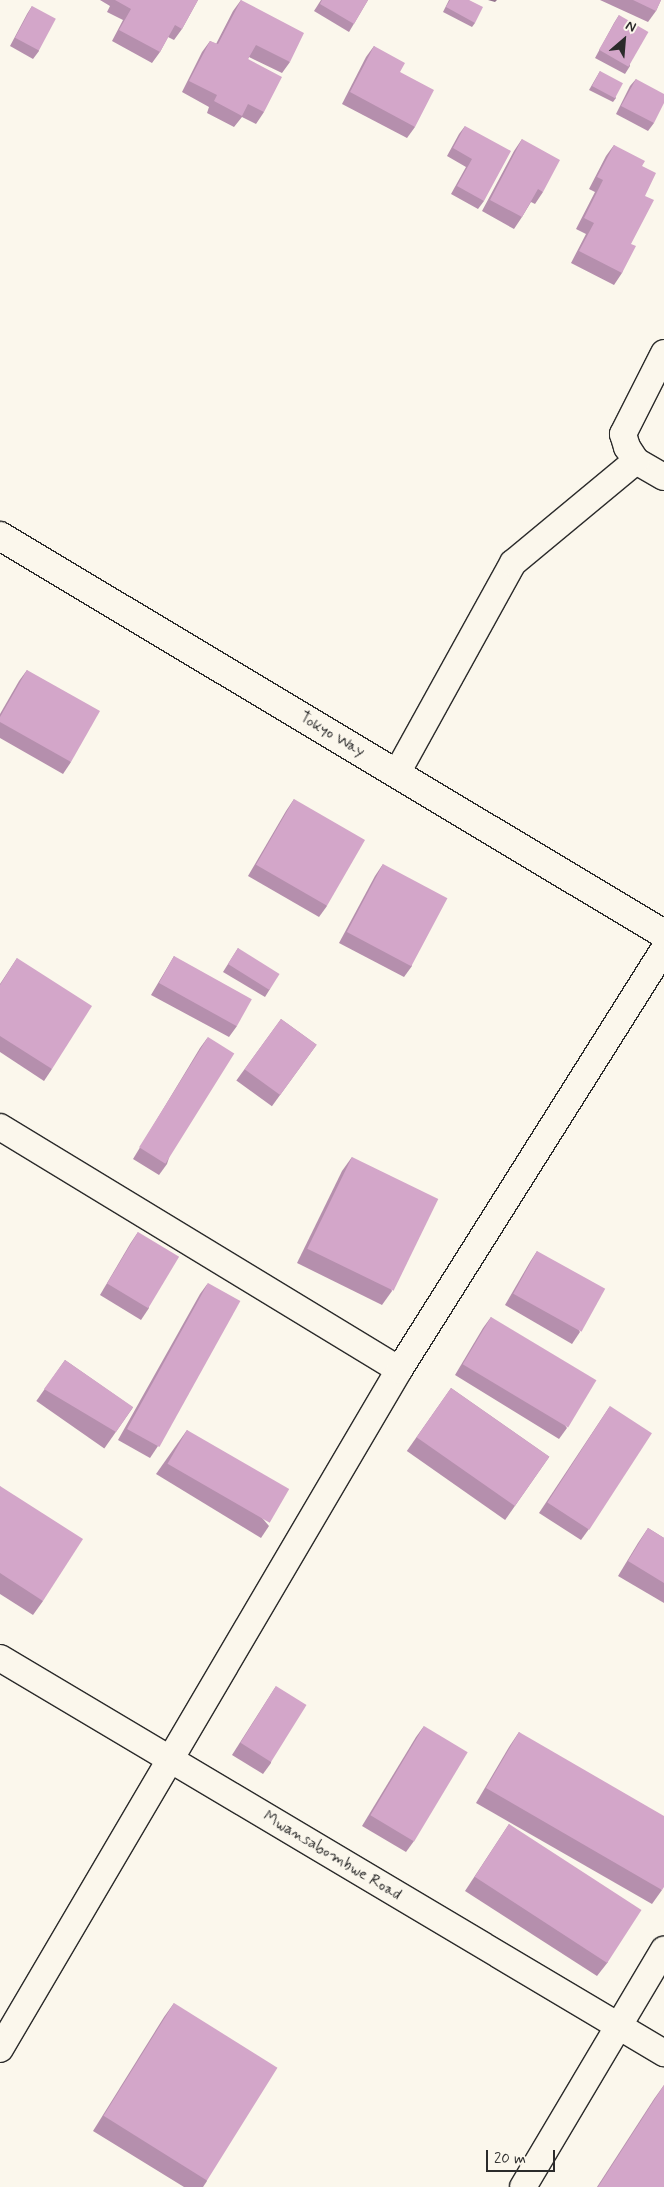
<!DOCTYPE html>
<style>
body{margin:0}
#map{position:relative;width:664px;height:2187px;overflow:hidden;background:#fbf7ec;font-family:Mynerve,sans-serif}
div>[style]{position:absolute}
.roads{filter:drop-shadow(1px 0 #2b2b2b) drop-shadow(-1px 0 #2b2b2b) drop-shadow(0 1px #2b2b2b) drop-shadow(0 -1px #2b2b2b)}
.minor>*{height:26px;margin:-13px;padding:0 13px;transform-origin:13px;border-radius:13px;background:#fbf7ec}
.tertiary>*{height:28px;margin:-14px;padding:0 14px;transform-origin:14px;border-radius:14px;background:#fbf7ec}
.wall>*{inset:0;background:#b58fad;transform-origin:0 0}
.shaded-wall>*{inset:0;background:#94748d}
.building>*{inset:0;background:#d3a6c9;transform-origin:0 0}
span{translate:-50% -50%;white-space:nowrap;text-align:center;line-height:1.15;-webkit-text-stroke:4.5px #fbf7ec;paint-order:stroke}
.street-label{font-size:16px;color:#2b2b2b}
.north{position:absolute;left:599px;top:15px;width:50px;height:50px;-webkit-text-stroke:4px #fbf7ec;paint-order:stroke;rotate:27deg;font-size:14px;font-weight:700;line-height:20px;text-align:center;color:#2b2b2b}
.north::after{content:'';display:block;margin:auto;width:18px;height:22px;background:#2b2b2b;clip-path:polygon(50% 0,100% 100%,50% 72%,0 100%)}
.scale{position:absolute;left:486px;top:2150px;width:69px;height:22px;box-sizing:border-box;border:2px solid #2b2b2b;border-top:0;padding-left:6px;font-size:15px;line-height:18px;white-space:nowrap;color:#2b2b2b;-webkit-text-stroke:4px #fbf7ec;paint-order:stroke}
</style>
<div id="map">
<div class="roads">
<div class="minor">
<div style="left:664px;top:353px;width:91px;rotate:116.8deg"></div>
<div style="left:623px;top:434px;width:14px;rotate:73deg"></div>
<div style="left:627px;top:447px;width:17px;rotate:57deg"></div>
<div style="left:636px;top:461px;width:32px;rotate:30deg"></div>
<div style="left:397px;top:773px;width:240px;rotate:-61.1deg"></div>
<div style="left:513px;top:563px;width:160px;rotate:-39.7deg"></div>
<div style="left:0;top:1127px;width:467px;rotate:31.3deg"></div>
<div style="left:0;top:1658px;width:773px;rotate:30.75deg"></div>
<div style="left:0;top:2049px;width:788px;rotate:-59.56deg"></div>
<div style="left:399px;top:1370px;width:497px;rotate:-57.8deg"></div>
<div style="left:523px;top:2187px;width:276px;rotate:-59.3deg"></div>
</div>
<div class="tertiary">
<div style="left:0;top:536px;width:774px;rotate:30.94deg"></div>
</div>
</div>
<div class="wall">
<div style="clip-path:polygon(100px 0,198px 0,182px 29px,174px 40px,168px 37px,160px 52px,152px 63px,112px 41px,123px 20px,107px 12px,110px 6px)"></div>
<div style="clip-path:polygon(241px 0,290px 62px,282px 73px,249px 57px,248px 59px,264px 112px,256px 124px,242px 117px,234px 127px,207px 113px,209px 107px,182px 92px,202px 52px,210px 41px,216px 44px,233px 11px)"></div>
<div style="clip-path:polygon(321px 0,368px 0,349px 32px,314px 11px)"></div>
<div style="clip-path:polygon(449px 0,469px 0,475px 23px,472px 27px,443px 12px)"></div>
<div style="clip-path:polygon(600px 0,661px 0,656px 11px,648px 22px)"></div>
<div style="clip-path:polygon(32px 6px,39px 51px,33px 59px,10px 46px,27px 14px)"></div>
<div style="clip-path:polygon(619px 15px,630px 66px,625px 74px,595px 58px,614px 23px)"></div>
<div style="clip-path:polygon(374px 46px,400px 72px,415px 127px,407px 138px,342px 104px,366px 57px)"></div>
<div style="clip-path:polygon(600px 71px,616px 98px,613px 102px,589px 90px)"></div>
<div style="clip-path:polygon(636px 79px,654px 123px,648px 131px,616px 114px,630px 86px)"></div>
<div style="clip-path:polygon(465px 126px,484px 201px,478px 209px,451px 194px,466px 167px,447px 156px,459px 134px)"></div>
<div style="clip-path:polygon(522px 139px,543px 192px,535px 204px,531px 202px,522px 217px,514px 229px,482px 211px,514px 151px)"></div>
<div style="clip-path:polygon(614px 145px,642px 166px,645px 196px,622px 273px,614px 285px,571px 263px,586px 234px,576px 229px,595px 192px,589px 189px,606px 156px)"></div>
<div style="clip-path:polygon(27px 670px,71px 762px,63px 774px,0 738px,0 714px,19px 681px)"></div>
<div style="clip-path:polygon(294px 799px,327px 906px,319px 917px,248px 876px,286px 811px)"></div>
<div style="clip-path:polygon(383px 864px,412px 966px,404px 977px,339px 943px,375px 876px)"></div>
<div style="clip-path:polygon(238px 948px,270px 989px,265px 997px,223px 972px)"></div>
<div style="clip-path:polygon(174px 956px,237px 1026px,229px 1037px,151px 995px,167px 968px)"></div>
<div style="clip-path:polygon(17px 958px,52px 1069px,44px 1081px,0 1052px,0 984px)"></div>
<div style="left:281px;top:1019px;width:44px;height:76px;rotate:36deg"></div>
<div style="clip-path:polygon(208px 1037px,167px 1164px,159px 1175px,133px 1159px,200px 1048px)"></div>
<div style="clip-path:polygon(352px 1157px,392px 1291px,382px 1305px,297px 1263px,342px 1171px)"></div>
<div style="clip-path:polygon(138px 1232px,149px 1308px,141px 1320px,100px 1295px,130px 1244px)"></div>
<div style="clip-path:polygon(537px 1251px,580px 1332px,572px 1344px,505px 1305px,530px 1262px)"></div>
<div style="clip-path:polygon(208px 1283px,158px 1446px,150px 1458px,118px 1440px,200px 1294px)"></div>
<div style="clip-path:polygon(491px 1317px,567px 1428px,559px 1439px,455px 1375px,483px 1328px)"></div>
<div style="left:65px;top:1360px;width:83px;height:50px;rotate:35deg"></div>
<div style="left:451px;top:1388px;width:120px;height:77px;rotate:35deg"></div>
<div style="clip-path:polygon(610px 1406px,589px 1529px,581px 1540px,539px 1513px)"></div>
<div style="clip-path:polygon(187px 1430px,269px 1526px,261px 1538px,156px 1474px)"></div>
<div style="clip-path:polygon(0 1486px,43px 1601px,33px 1615px,0 1594px)"></div>
<div style="clip-path:polygon(648px 1528px,664px 1538px,664px 1603px,618px 1576px,638px 1543px)"></div>
<div style="clip-path:polygon(276px 1686px,271px 1763px,263px 1774px,232px 1755px)"></div>
<div style="clip-path:polygon(424px 1726px,414px 1841px,406px 1852px,362px 1826px,416px 1737px)"></div>
<div style="clip-path:polygon(519px 1732px,662px 1890px,652px 1904px,476px 1803px,509px 1747px)"></div>
<div style="clip-path:polygon(509px 1824px,608px 1962px,597px 1976px,465px 1891px)"></div>
<div style="clip-path:polygon(174px 2003px,207px 2181px,203px 2187px,184px 2187px,93px 2131px,164px 2017px)"></div>
<div style="clip-path:polygon(664px 2085px,664px 2187px,597px 2187px,654px 2099px)"></div>
</div>
<div class="shaded-wall">
<div style="clip-path:polygon(488px 0,497px 0,495px 2px)"></div>
</div>
<div class="building">
<div style="clip-path:polygon(115px 0,198px 0,182px 29px,175px 25px,160px 52px,119px 30px,131px 9px)"></div>
<div style="clip-path:polygon(241px 0,304px 33px,290px 62px,256px 45px,248px 59px,282px 77px,264px 112px,248px 104px,242px 116px,214px 101px,217px 95px,189px 81px,210px 41px,218px 44px)"></div>
<div style="clip-path:polygon(322px 0,368px 0,354px 24px,320px 4px)"></div>
<div style="clip-path:polygon(450px 0,469px 0,483px 7px,475px 23px,446px 7px)"></div>
<div style="clip-path:polygon(633px 0,661px 0,656px 11px)"></div>
<div style="left:32px;top:6px;width:27px;height:36px;rotate:28deg"></div>
<div style="left:619px;top:15px;width:34px;height:40px;rotate:30deg"></div>
<div style="clip-path:polygon(374px 46px,405px 63px,400px 72px,434px 90px,415px 127px,350px 92px)"></div>
<div style="left:600px;top:71px;width:26px;height:17px;rotate:28deg"></div>
<div style="clip-path:polygon(636px 79px,664px 94px,664px 103px,654px 123px,621px 106px)"></div>
<div style="clip-path:polygon(465px 126px,511px 151px,484px 201px,457px 186px,472px 159px,453px 148px)"></div>
<div style="clip-path:polygon(522px 139px,560px 160px,543px 192px,538px 189px,522px 217px,490px 200px)"></div>
<div style="clip-path:polygon(614px 145px,645px 161px,642px 166px,656px 173px,645px 196px,654px 200px,631px 244px,636px 246px,622px 273px,579px 251px,594px 223px,584px 218px,603px 180px,597px 177px)"></div>
<div style="clip-path:polygon(27px 670px,100px 711px,71px 762px,0 722px,0 717px)"></div>
<div style="left:294px;top:799px;width:82px;height:76px;rotate:30deg"></div>
<div style="left:383px;top:864px;width:73px;height:77px;rotate:28deg"></div>
<div style="left:238px;top:948px;width:49px;height:19px;rotate:32deg"></div>
<div style="left:174px;top:956px;width:89px;height:31px;rotate:29deg"></div>
<div style="clip-path:polygon(17px 958px,92px 1006px,52px 1069px,0 1036px,0 985px)"></div>
<div style="left:281px;top:1019px;width:44px;height:62px;rotate:36deg"></div>
<div style="left:208px;top:1037px;width:31px;height:130px;rotate:32deg"></div>
<div style="left:352px;top:1157px;width:96px;height:102px;rotate:26deg"></div>
<div style="left:138px;top:1232px;width:48px;height:60px;rotate:31deg"></div>
<div style="left:537px;top:1251px;width:78px;height:49px;rotate:29deg"></div>
<div style="left:208px;top:1283px;width:37px;height:167px;rotate:29deg"></div>
<div style="left:491px;top:1317px;width:123px;height:55px;rotate:31deg"></div>
<div style="clip-path:polygon(65px 1360px,133px 1407px,116px 1432px,44px 1389px)"></div>
<div style="left:451px;top:1388px;width:120px;height:60px;rotate:35deg"></div>
<div style="left:610px;top:1406px;width:50px;height:115px;rotate:33deg"></div>
<div style="left:187px;top:1430px;width:118px;height:39px;rotate:30deg"></div>
<div style="clip-path:polygon(0 1486px,83px 1539px,43px 1601px,0 1573px)"></div>
<div style="clip-path:polygon(648px 1528px,664px 1538px,664px 1583px,628px 1561px)"></div>
<div style="left:276px;top:1686px;width:36px;height:67px;rotate:32deg"></div>
<div style="left:424px;top:1726px;width:51px;height:104px;rotate:31deg"></div>
<div style="clip-path:polygon(519px 1732px,664px 1816px,664px 1887px,662px 1890px,486px 1788px)"></div>
<div style="left:509px;top:1824px;width:158px;height:63px;rotate:33deg"></div>
<div style="left:174px;top:2003px;width:122px;height:133px;rotate:32deg"></div>
<div style="clip-path:polygon(664px 2085px,664px 2187px,598px 2187px)"></div>
</div>
<div class="street-label">
<span style="left:332px;top:735px;rotate:31deg">Tokyo Way</span>
<span style="left:332px;top:1856px;rotate:31deg">Mwansabombwe Road</span>
</div>
<div class="north">N</div>
<div class="scale">20 m</div>
</div>
